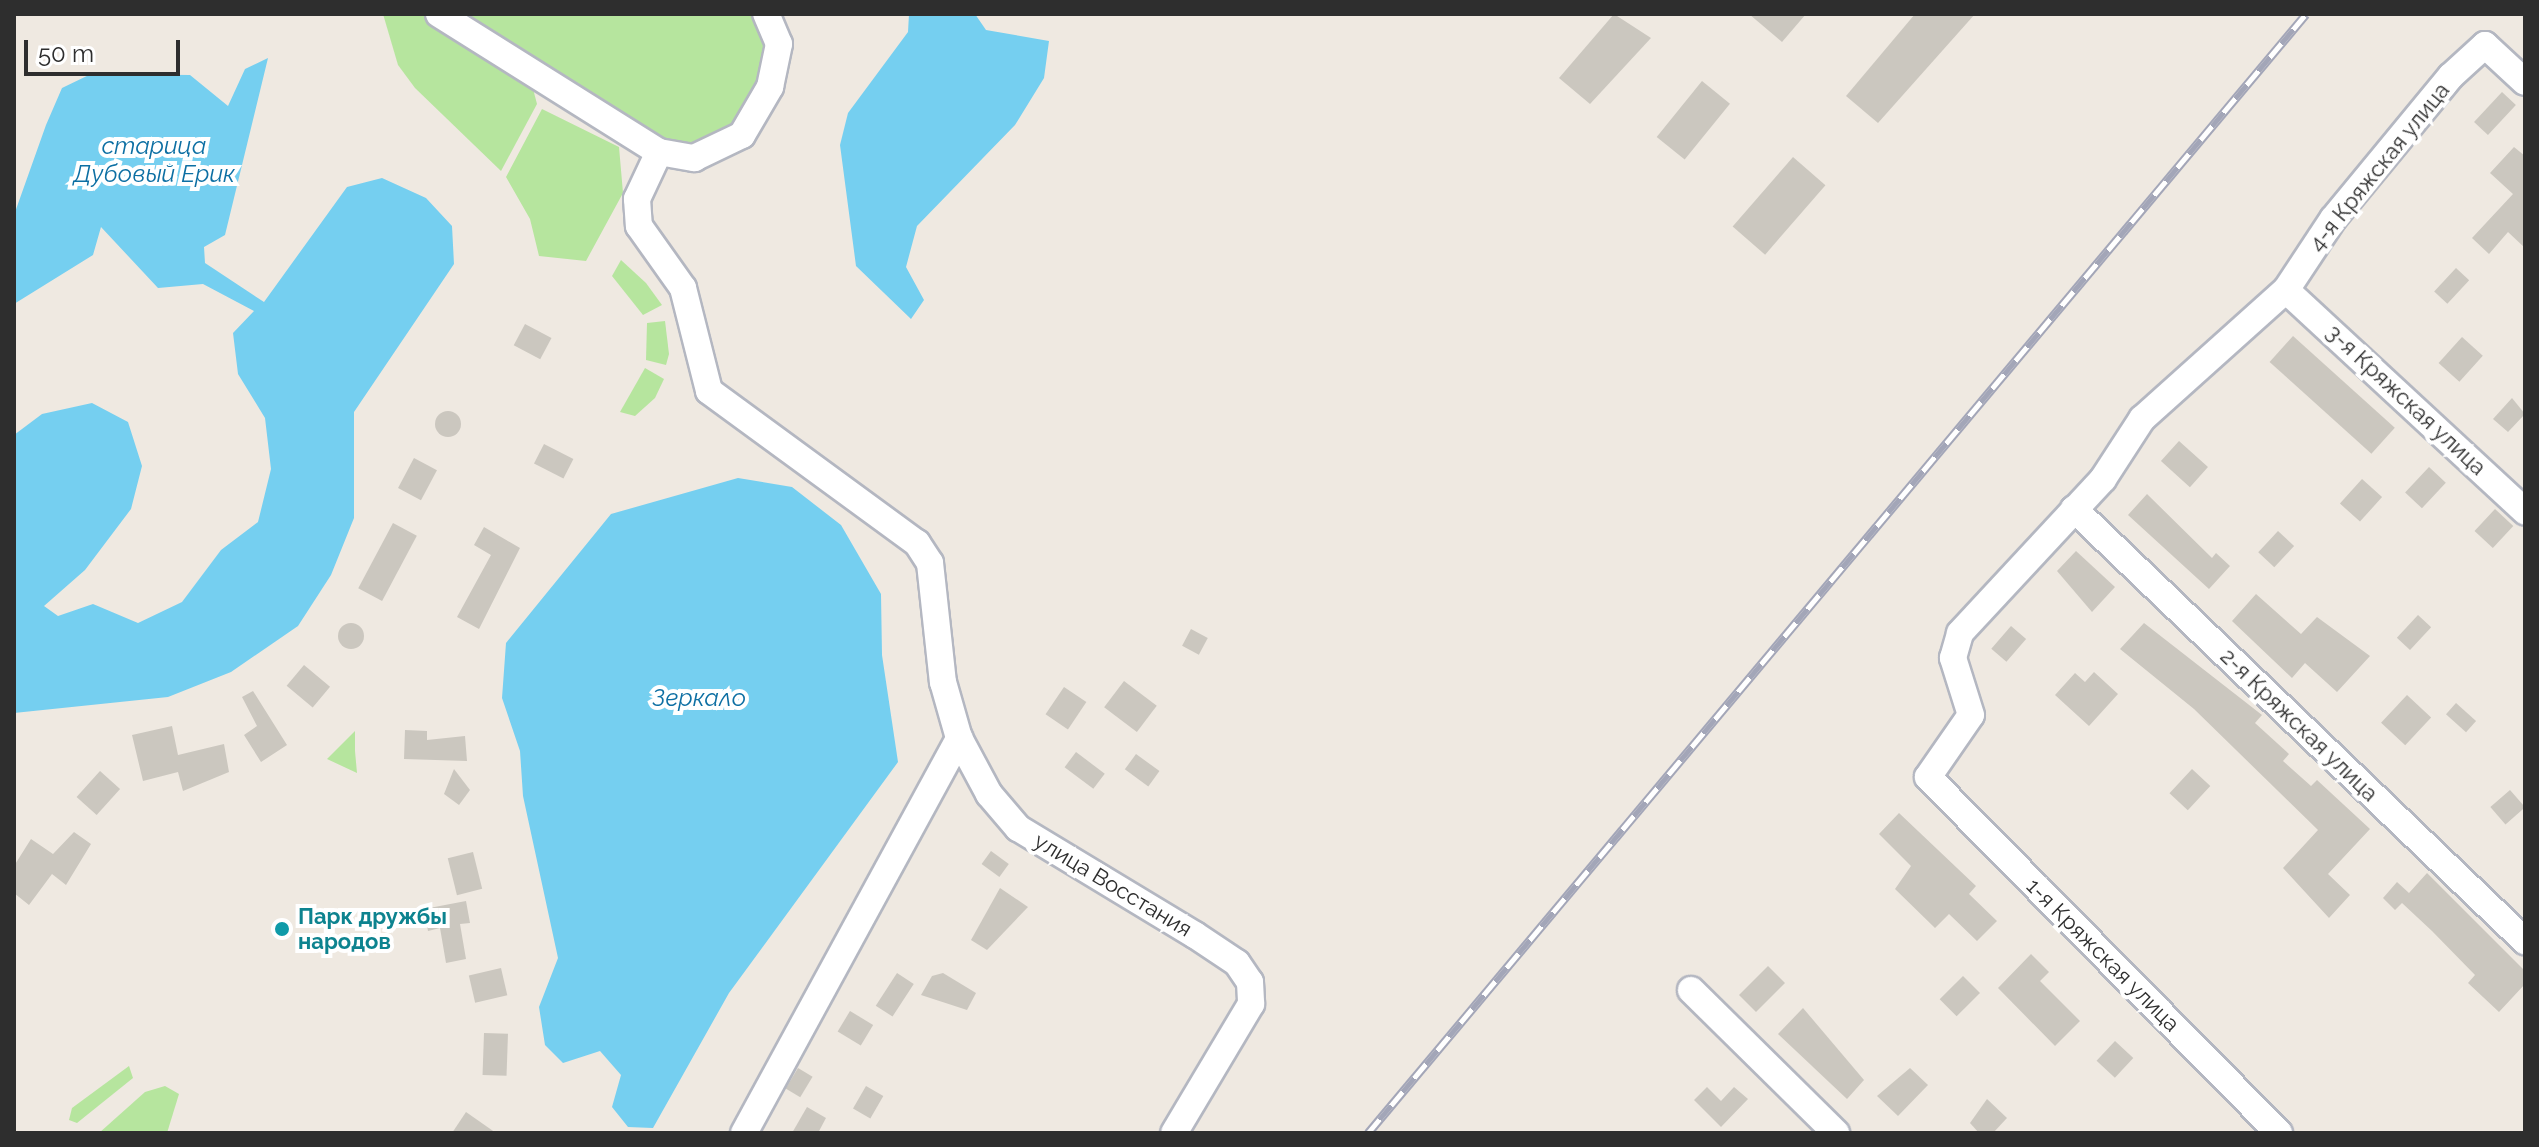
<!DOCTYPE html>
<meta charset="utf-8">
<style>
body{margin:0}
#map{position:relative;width:2539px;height:1147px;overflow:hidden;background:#efe9e1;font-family:Raleway,sans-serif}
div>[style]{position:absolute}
.green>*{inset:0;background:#b6e59e}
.water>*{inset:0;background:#75cff0}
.building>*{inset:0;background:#cbc7bf;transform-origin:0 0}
.round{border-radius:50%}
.roads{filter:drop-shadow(2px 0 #b4b7c1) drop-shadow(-2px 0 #b4b7c1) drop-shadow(0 2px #b4b7c1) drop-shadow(0 -2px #b4b7c1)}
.minor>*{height:26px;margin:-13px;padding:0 13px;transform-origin:13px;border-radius:13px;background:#fff}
.rail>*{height:9px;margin-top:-4.5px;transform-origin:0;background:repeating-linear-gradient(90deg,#fff 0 18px,#a3a6b8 0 36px);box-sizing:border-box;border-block:2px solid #a3a6b8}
.dots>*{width:22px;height:22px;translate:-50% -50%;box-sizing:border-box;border:4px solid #fff;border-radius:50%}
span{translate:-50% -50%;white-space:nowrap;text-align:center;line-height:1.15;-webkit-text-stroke:8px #fff;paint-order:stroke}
.street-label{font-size:22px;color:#2e2e2e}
.culture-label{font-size:22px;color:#0d838f;font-weight:700}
.left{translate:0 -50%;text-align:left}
.water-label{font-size:24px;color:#0d6fa3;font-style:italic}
.frame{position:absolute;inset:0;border:16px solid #2e2e2e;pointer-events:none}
.scale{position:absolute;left:24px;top:40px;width:156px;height:36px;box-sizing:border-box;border:4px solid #2e2e2e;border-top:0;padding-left:10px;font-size:24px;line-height:28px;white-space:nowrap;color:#2e2e2e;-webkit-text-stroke:6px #fff;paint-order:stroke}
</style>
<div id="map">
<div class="green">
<div style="clip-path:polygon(383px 14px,421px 14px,532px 85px,537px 104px,501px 171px,415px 88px,398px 65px)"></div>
<div style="clip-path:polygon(460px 14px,755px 14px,768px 62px,741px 119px,702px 147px,670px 142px)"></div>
<div style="clip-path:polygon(542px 109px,619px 147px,623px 193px,586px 261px,539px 256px,530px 219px,506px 177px)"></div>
<div style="clip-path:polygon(621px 260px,646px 283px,662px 305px,643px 315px,612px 276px)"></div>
<div style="clip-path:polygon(665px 321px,669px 354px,666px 365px,646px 360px,647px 323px)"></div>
<div style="clip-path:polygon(645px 368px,664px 379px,655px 398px,635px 416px,620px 412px)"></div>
<div style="clip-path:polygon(355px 731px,355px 751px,357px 773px,327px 759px)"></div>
<div style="clip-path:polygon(129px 1066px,133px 1078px,77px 1123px,69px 1120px,72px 1108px)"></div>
<div style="clip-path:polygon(165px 1086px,179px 1094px,167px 1133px,99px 1133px,145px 1092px)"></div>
</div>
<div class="water">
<div style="clip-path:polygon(909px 14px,975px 14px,986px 30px,1049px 41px,1044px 78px,1015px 125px,917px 226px,906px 267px,924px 300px,911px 319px,856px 266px,840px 145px,848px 113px,908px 32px)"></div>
<div style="clip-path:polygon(268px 58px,225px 235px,204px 247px,205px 263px,264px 302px,347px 187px,382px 178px,426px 198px,452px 226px,454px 264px,354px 412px,354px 518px,331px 575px,298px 626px,231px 672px,168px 697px,14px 713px,14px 435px,42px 414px,92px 403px,128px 422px,142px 466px,131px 509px,85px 570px,44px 606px,58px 616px,93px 604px,138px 623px,182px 602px,221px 550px,258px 522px,271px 469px,265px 418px,238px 374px,233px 333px,254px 311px,203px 284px,158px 288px,101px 227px,93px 255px,14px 304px,14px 215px,46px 125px,62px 88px,91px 74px,190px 75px,228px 106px,245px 69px)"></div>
<div style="clip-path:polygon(738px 478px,792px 487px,841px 525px,881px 594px,882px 655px,898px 762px,729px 993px,653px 1128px,628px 1127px,612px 1107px,621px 1075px,600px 1051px,563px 1063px,545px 1045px,539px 1007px,558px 958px,523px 796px,520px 751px,502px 698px,506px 643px,611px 514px)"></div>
</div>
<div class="building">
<div style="clip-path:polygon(1614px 14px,1651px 38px,1590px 104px,1559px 78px)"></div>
<div style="clip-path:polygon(1749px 14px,1806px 14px,1782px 42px)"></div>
<div style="clip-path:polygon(1915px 14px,1975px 14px,1878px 123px,1846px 96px)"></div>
<div style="left:1702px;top:81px;width:36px;height:72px;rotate:39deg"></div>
<div style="left:2502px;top:92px;width:19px;height:41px;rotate:43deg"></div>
<div style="clip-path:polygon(2514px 147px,2525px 156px,2525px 248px,2508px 232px,2489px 254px,2472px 238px,2513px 194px,2490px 173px)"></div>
<div style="left:1793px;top:157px;width:43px;height:92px;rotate:41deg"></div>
<div style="left:2456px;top:268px;width:18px;height:32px;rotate:43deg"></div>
<div style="left:525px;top:324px;width:30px;height:24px;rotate:28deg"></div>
<div style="left:2293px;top:336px;width:137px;height:35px;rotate:42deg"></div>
<div style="left:2462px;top:337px;width:28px;height:35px;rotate:42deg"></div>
<div style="clip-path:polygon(2512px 398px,2525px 414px,2508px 432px,2493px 419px)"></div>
<div class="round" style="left:435px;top:411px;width:26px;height:26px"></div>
<div style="left:2179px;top:441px;width:39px;height:27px;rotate:42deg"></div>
<div style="left:544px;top:444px;width:33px;height:22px;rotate:27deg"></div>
<div style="left:414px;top:458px;width:26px;height:34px;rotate:28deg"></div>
<div style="left:2429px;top:467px;width:23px;height:35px;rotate:43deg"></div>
<div style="left:2362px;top:479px;width:27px;height:33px;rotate:42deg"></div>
<div style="clip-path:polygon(2147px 494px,2212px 558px,2216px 553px,2230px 566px,2209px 589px,2128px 515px)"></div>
<div style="left:2495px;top:509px;width:25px;height:30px;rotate:43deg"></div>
<div style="left:393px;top:523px;width:27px;height:74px;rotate:28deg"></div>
<div style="clip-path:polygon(484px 527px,520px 548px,479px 629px,457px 617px,491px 555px,474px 545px)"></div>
<div style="left:2278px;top:531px;width:22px;height:29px;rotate:43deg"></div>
<div style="clip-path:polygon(2076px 551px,2115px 587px,2092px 612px,2057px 571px)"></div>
<div style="clip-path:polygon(2256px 594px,2301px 634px,2317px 617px,2370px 656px,2337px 692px,2305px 663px,2292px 678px,2232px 621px)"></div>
<div style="left:2418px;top:615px;width:18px;height:31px;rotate:43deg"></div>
<div class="round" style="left:338px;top:623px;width:26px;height:26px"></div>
<div style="clip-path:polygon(2144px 623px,2262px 715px,2255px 723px,2289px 754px,2283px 761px,2311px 786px,2317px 780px,2370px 829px,2328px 874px,2350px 895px,2329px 918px,2283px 868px,2318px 830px,2194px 709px,2120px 649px)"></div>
<div style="left:2011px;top:626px;width:20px;height:30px;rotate:41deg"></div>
<div style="left:1191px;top:629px;width:19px;height:19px;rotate:28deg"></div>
<div style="left:304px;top:665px;width:34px;height:27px;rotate:40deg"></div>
<div style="clip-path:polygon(2094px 672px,2118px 694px,2089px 726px,2055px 695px,2075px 673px,2085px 682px)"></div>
<div style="left:1124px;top:681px;width:41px;height:33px;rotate:37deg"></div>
<div style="left:1064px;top:687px;width:27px;height:33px;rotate:34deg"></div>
<div style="clip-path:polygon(253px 691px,287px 745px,261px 762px,244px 735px,257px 726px,242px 697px)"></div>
<div style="left:2407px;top:695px;width:33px;height:38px;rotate:43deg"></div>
<div style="left:2456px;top:703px;width:27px;height:15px;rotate:42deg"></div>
<div style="clip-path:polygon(172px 726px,178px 755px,224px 744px,229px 772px,183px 791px,178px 772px,143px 781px,132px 735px)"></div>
<div style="clip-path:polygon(405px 730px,427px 731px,427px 740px,465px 736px,467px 761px,404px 759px)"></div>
<div style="left:1076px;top:752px;width:36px;height:19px;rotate:37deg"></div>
<div style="left:1136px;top:754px;width:29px;height:19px;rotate:36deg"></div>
<div style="clip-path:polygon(454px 769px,470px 790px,459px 805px,444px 794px)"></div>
<div style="left:2192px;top:769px;width:25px;height:33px;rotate:43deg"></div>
<div style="left:100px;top:771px;width:27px;height:35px;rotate:42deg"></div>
<div style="left:2510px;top:790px;width:23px;height:26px;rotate:49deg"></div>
<div style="clip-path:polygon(1899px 813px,1976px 886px,1969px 894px,1997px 921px,1977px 941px,1949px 914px,1935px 928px,1895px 889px,1911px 866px,1879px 834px)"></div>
<div style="clip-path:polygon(74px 832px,91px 844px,66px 885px,52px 874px,29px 905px,14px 893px,14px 866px,31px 839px,53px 854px)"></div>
<div style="left:991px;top:851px;width:22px;height:16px;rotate:36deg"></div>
<div style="left:473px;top:852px;width:38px;height:26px;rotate:76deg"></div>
<div style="clip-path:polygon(2427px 873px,2525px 971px,2525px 984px,2499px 1012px,2468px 983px,2475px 975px,2432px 931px,2402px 903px,2395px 910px,2383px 898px,2397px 882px,2409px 893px)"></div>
<div style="clip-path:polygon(1000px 888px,1028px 907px,987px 950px,971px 940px)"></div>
<div style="clip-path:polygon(466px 901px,470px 923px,460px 924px,466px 959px,446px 963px,440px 928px,428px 931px,424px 909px)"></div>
<div style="clip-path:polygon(2031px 954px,2049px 972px,2040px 981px,2080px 1021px,2055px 1046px,1998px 988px)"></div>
<div style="left:1768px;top:966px;width:24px;height:41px;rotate:45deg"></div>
<div style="left:501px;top:968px;width:28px;height:33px;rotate:77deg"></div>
<div style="left:897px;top:973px;width:20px;height:39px;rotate:33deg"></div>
<div style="clip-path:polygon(943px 973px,976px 993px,967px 1010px,921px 995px,932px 976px)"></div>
<div style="left:1963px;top:976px;width:24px;height:33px;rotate:45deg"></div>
<div style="clip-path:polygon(1803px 1008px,1864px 1080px,1847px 1099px,1778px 1034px)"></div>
<div style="left:850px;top:1011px;width:27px;height:24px;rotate:31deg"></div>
<div style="left:484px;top:1033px;width:24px;height:42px;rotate:2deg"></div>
<div style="left:2115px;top:1041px;width:25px;height:27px;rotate:43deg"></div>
<div style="left:798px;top:1068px;width:17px;height:24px;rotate:31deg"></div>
<div style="clip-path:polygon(1910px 1068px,1928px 1085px,1898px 1116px,1877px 1096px)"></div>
<div style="left:866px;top:1086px;width:20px;height:26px;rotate:30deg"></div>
<div style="clip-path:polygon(1707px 1087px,1721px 1101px,1734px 1087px,1748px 1099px,1721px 1127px,1694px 1100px)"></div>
<div style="clip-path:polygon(1987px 1099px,2007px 1118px,1993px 1133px,1979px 1133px,1970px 1123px)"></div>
<div style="clip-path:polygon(807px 1107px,826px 1118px,818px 1133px,792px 1133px)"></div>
<div style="clip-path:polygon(466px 1112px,496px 1133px,452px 1133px)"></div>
</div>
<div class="roads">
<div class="minor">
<div style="left:439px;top:14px;width:260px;rotate:32.1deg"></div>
<div style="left:659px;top:152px;width:36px;rotate:10deg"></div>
<div style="left:694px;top:158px;width:53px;rotate:-25.6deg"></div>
<div style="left:742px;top:135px;width:56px;rotate:-59.7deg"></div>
<div style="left:770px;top:87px;width:44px;rotate:-78.2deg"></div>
<div style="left:779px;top:44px;width:33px;rotate:-113deg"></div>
<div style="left:659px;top:152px;width:52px;rotate:115.1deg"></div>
<div style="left:637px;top:199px;width:27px;rotate:86deg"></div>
<div style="left:639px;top:226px;width:76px;rotate:54.6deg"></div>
<div style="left:683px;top:288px;width:106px;rotate:75.8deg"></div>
<div style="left:709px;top:391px;width:258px;rotate:36.2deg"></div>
<div style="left:917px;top:543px;width:24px;rotate:57deg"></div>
<div style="left:930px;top:563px;width:120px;rotate:83.8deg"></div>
<div style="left:943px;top:682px;width:58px;rotate:74.1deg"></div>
<div style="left:959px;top:738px;width:64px;rotate:61.8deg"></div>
<div style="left:989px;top:794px;width:45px;rotate:49.5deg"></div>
<div style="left:1018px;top:828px;width:207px;rotate:31.2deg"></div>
<div style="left:1195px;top:935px;width:50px;rotate:33.7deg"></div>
<div style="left:1237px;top:963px;width:23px;rotate:56deg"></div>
<div style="left:1250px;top:982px;width:22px;rotate:87deg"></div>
<div style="left:1251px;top:1004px;width:150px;rotate:120.8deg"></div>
<div style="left:2286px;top:290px;width:326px;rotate:42.8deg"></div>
<div style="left:2074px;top:509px;width:625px;rotate:43.77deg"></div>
<div style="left:1691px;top:990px;width:204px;rotate:44.6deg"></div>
<div style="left:744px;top:1133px;width:450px;rotate:-61.4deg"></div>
<div style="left:2279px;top:1133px;width:500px;rotate:-134.6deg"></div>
<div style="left:1928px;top:777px;width:75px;rotate:-55.3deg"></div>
<div style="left:1971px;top:715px;width:60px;rotate:-107.5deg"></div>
<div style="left:1953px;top:658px;width:26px;rotate:-74deg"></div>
<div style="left:1960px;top:633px;width:210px;rotate:-47.1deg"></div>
<div style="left:2103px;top:479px;width:72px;rotate:-57deg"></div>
<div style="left:2142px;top:419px;width:193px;rotate:-41.9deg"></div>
<div style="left:2286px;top:290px;width:85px;rotate:-56.5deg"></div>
<div style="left:2333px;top:219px;width:185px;rotate:-50.5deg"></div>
<div style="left:2451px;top:76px;width:46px;rotate:-42.4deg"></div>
<div style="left:2485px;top:45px;width:54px;rotate:42.8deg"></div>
</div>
</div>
<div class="rail">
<div style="left:1368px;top:1133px;width:1460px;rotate:-50.03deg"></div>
</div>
<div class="dots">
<div style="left:282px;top:929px;background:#0f9aa8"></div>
</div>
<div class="street-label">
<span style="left:2379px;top:167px;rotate:-51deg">4-я Кряжская улица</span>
<span style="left:2406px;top:400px;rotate:43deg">3-я Кряжская улица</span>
<span style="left:2299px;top:725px;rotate:44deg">2-я Кряжская улица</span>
<span style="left:1113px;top:885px;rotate:31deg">улица Восстания</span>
<span style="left:2103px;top:955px;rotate:45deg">1-я Кряжская улица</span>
</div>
<div class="culture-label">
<span class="left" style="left:298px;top:929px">Парк дружбы<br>народов</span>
</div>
<div class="water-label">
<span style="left:154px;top:160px">старица<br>Дубовый Ерик</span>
<span style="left:699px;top:698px">Зеркало</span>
</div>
<div class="frame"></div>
<div class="scale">50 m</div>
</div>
